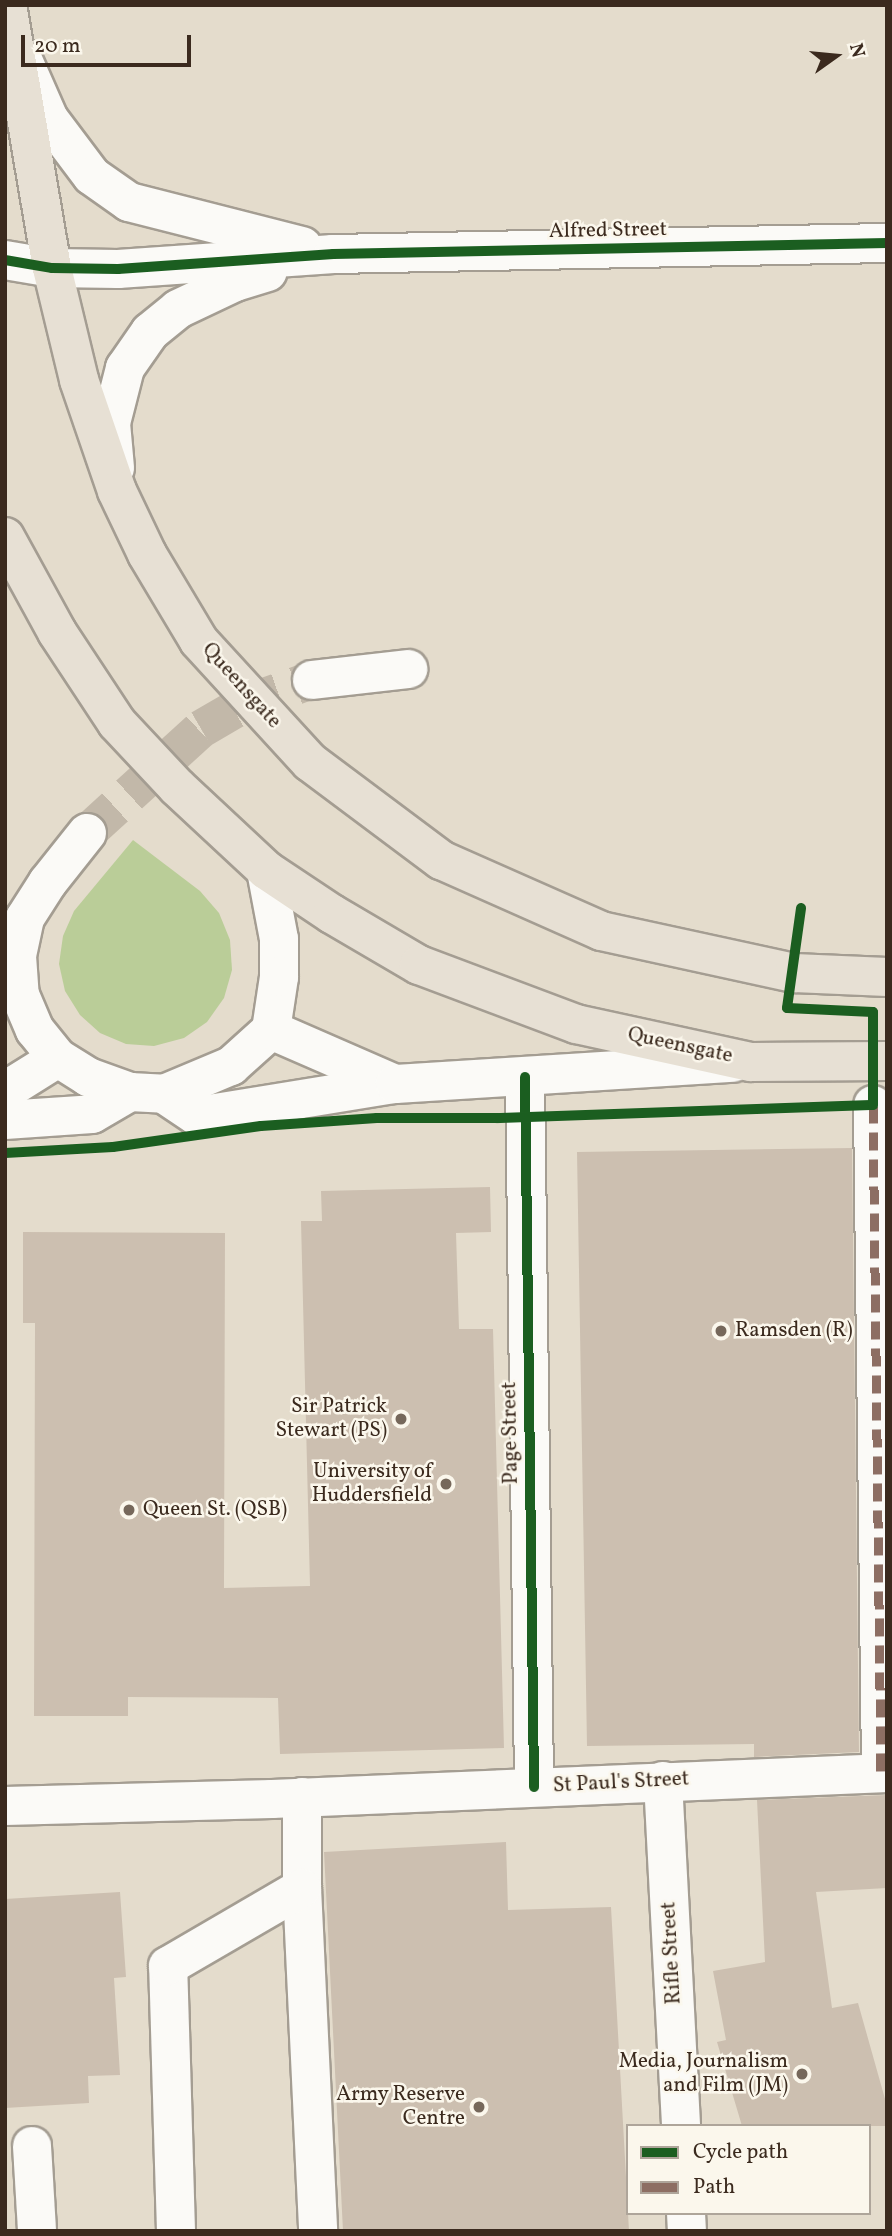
<!DOCTYPE html>
<style>
body{margin:0}
#map{position:relative;width:892px;height:2236px;overflow:hidden;background:#e4dccc;font-family:Vollkorn,serif}
div>[style]{position:absolute}
.green>*{inset:0;background:#bacd98}
.building>*{inset:0;background:#ccbfb0}
.minor-tunnel>*{height:38px;margin-top:-19px;transform-origin:0;background:repeating-linear-gradient(90deg,#c2b8a9 0 38px,transparent 0 57px)}
.roads{filter:drop-shadow(2px 0 #a49d92) drop-shadow(-2px 0 #a49d92) drop-shadow(0 2px #a49d92) drop-shadow(0 -2px #a49d92)}
.minor>*{height:38px;margin:-19px;padding:0 19px;transform-origin:19px;border-radius:19px;background:#fbfaf7}
.highway>*{height:38px;margin:-19px;padding:0 19px;transform-origin:19px;border-radius:19px;background:#e7e0d4}
.quiet>*{height:9px;margin-top:-4.5px;transform-origin:0;background:repeating-linear-gradient(90deg,#8d6e63 0 18px,transparent 0 27px)}
.cycleway>*{height:10px;margin:-5px;padding:0 5px;transform-origin:5px;border-radius:5px;background:#1b5e20}
.dots>*{width:19px;height:19px;translate:-50% -50%;box-sizing:border-box;border:4px solid #fbf7ec;border-radius:50%}
span{translate:-50% -50%;white-space:nowrap;text-align:center;line-height:1.15;-webkit-text-stroke:5px #fbf7ec;paint-order:stroke}
.street-label{font-size:21px;color:#3b2a1e}
.poi-label{font-size:21px;color:#3b2a1e}
.left{translate:0 -50%;text-align:left}
.right{translate:-100% -50%;text-align:right}
.frame{position:absolute;inset:0;border:7px solid #3b2a1e;pointer-events:none}
.legend{position:absolute;left:626px;top:2124px;width:245px;height:91px;box-sizing:border-box;background:#fbf7ec;border:2px solid #aea59a;margin:0;padding:9px 12px;list-style:none;font-size:21px;color:#3b2a1e}
.legend li{display:flex;align-items:center;gap:14px;height:35px}
.legend b{width:35px;border:2px solid #aea59a}
.north{position:absolute;left:801px;top:21px;width:70px;height:70px;-webkit-text-stroke:5px #fbf7ec;paint-order:stroke;rotate:75deg;font-size:19px;font-weight:700;line-height:28px;text-align:center;color:#3b2a1e}
.north::after{content:'';display:block;margin:auto;width:24px;height:32px;background:#3b2a1e;clip-path:polygon(50% 0,100% 100%,50% 72%,0 100%)}
.scale{position:absolute;left:21px;top:35px;width:170px;height:32px;box-sizing:border-box;border:4px solid #3b2a1e;border-top:0;padding-left:9px;font-size:21px;line-height:24px;white-space:nowrap;color:#3b2a1e;-webkit-text-stroke:5px #fbf7ec;paint-order:stroke}
</style>
<div id="map">
<div class="green">
<div style="clip-path:polygon(133px 840px,200px 891px,219px 913px,230px 940px,232px 970px,224px 998px,207px 1022px,184px 1038px,154px 1046px,126px 1044px,100px 1033px,80px 1015px,65px 991px,59px 964px,63px 936px,74px 911px)"></div>
</div>
<div class="building">
<div style="clip-path:polygon(852px 1148px,859px 1752px,754px 1757px,754px 1744px,587px 1746px,577px 1152px)"></div>
<div style="clip-path:polygon(490px 1187px,491px 1232px,456px 1233px,459px 1329px,493px 1329px,504px 1748px,280px 1754px,278px 1698px,128px 1697px,128px 1716px,34px 1716px,35px 1323px,23px 1323px,23px 1232px,225px 1233px,224px 1588px,310px 1586px,301px 1221px,322px 1221px,321px 1191px)"></div>
<div style="clip-path:polygon(887px 1795px,887px 1888px,816px 1892px,832px 2008px,858px 2003px,887px 2106px,887px 2126px,742px 2126px,717px 2042px,726px 2040px,713px 1971px,765px 1962px,757px 1800px)"></div>
<div style="clip-path:polygon(506px 1842px,508px 1910px,611px 1907px,629px 2231px,343px 2231px,324px 1852px)"></div>
<div style="clip-path:polygon(120px 1892px,126px 1977px,114px 1978px,120px 2075px,88px 2076px,89px 2103px,5px 2108px,5px 1899px)"></div>
</div>
<div class="minor-tunnel">
<div style="left:87px;top:833px;width:154px;rotate:-42.4deg"></div>
<div style="left:201px;top:729px;width:48px;rotate:-30.3deg"></div>
<div style="left:242px;top:705px;width:74px;rotate:-19.7deg"></div>
</div>
<div class="roads">
<div class="minor">
<div style="left:23px;top:60px;width:64px;rotate:66.2deg"></div>
<div style="left:49px;top:119px;width:71px;rotate:53deg"></div>
<div style="left:92px;top:176px;width:45px;rotate:35.1deg"></div>
<div style="left:129px;top:202px;width:179px;rotate:14.3deg"></div>
<div style="left:5px;top:260px;width:48px;rotate:9.7deg"></div>
<div style="left:52px;top:268px;width:66px;rotate:0.9deg"></div>
<div style="left:118px;top:269px;width:216px;rotate:-4deg"></div>
<div style="left:333px;top:254px;width:554px;rotate:-1.14deg"></div>
<div style="left:115px;top:468px;width:45px;rotate:-95.1deg"></div>
<div style="left:111px;top:423px;width:57px;rotate:-75.7deg"></div>
<div style="left:125px;top:368px;width:44px;rotate:-55.2deg"></div>
<div style="left:150px;top:332px;width:36px;rotate:-39deg"></div>
<div style="left:178px;top:309px;width:63px;rotate:-25.3deg"></div>
<div style="left:235px;top:282px;width:34px;rotate:-17deg"></div>
<div style="left:312px;top:680px;width:97px;rotate:-6.5deg"></div>
<div style="left:87px;top:833px;width:63px;rotate:128.5deg"></div>
<div style="left:48px;top:882px;width:43px;rotate:122.6deg"></div>
<div style="left:25px;top:918px;width:39px;rotate:102deg"></div>
<div style="left:17px;top:956px;width:39px;rotate:86deg"></div>
<div style="left:20px;top:995px;width:38px;rotate:67deg"></div>
<div style="left:35px;top:1030px;width:36px;rotate:51deg"></div>
<div style="left:58px;top:1058px;width:36px;rotate:32deg"></div>
<div style="left:88px;top:1077px;width:45px;rotate:19.7deg"></div>
<div style="left:130px;top:1092px;width:34px;rotate:3deg"></div>
<div style="left:164px;top:1094px;width:73px;rotate:-22.7deg"></div>
<div style="left:231px;top:1066px;width:54px;rotate:-42deg"></div>
<div style="left:271px;top:1030px;width:54px;rotate:-81.4deg"></div>
<div style="left:279px;top:977px;width:38px;rotate:-90deg"></div>
<div style="left:279px;top:939px;width:70px;rotate:-100.7deg"></div>
<div style="left:271px;top:1030px;width:135px;rotate:23.5deg"></div>
<div style="left:525px;top:1077px;width:710px;rotate:89.27deg"></div>
<div style="left:5px;top:1091px;width:62px;rotate:-31.9deg"></div>
<div style="left:164px;top:1094px;width:40px;rotate:34deg"></div>
<div style="left:197px;top:1116px;width:201px;rotate:-9.2deg"></div>
<div style="left:395px;top:1084px;width:339px;rotate:-3.6deg"></div>
<div style="left:873px;top:1105px;width:668px;rotate:89.31deg"></div>
<div style="left:5px;top:1120px;width:87px;rotate:-3.9deg"></div>
<div style="left:92px;top:1114px;width:44px;rotate:-30.1deg"></div>
<div style="left:663px;top:1781px;width:345px;rotate:87deg"></div>
<div style="left:302px;top:1797px;width:91px;rotate:90deg"></div>
<div style="left:302px;top:1888px;width:343px;rotate:87.3deg"></div>
<div style="left:5px;top:1806px;width:267px;rotate:-1.5deg"></div>
<div style="left:272px;top:1799px;width:616px;rotate:-2.42deg"></div>
<div style="left:32px;top:2146px;width:85px;rotate:86.6deg"></div>
<div style="left:686px;top:2213px;width:18px;rotate:87deg"></div>
<div style="left:176px;top:2231px;width:265px;rotate:-91.7deg"></div>
<div style="left:168px;top:1966px;width:155px;rotate:-30.2deg"></div>
</div>
<div class="highway">
<div style="left:7px;top:5px;width:267px;rotate:80.3deg"></div>
<div style="left:52px;top:268px;width:115px;rotate:76.4deg"></div>
<div style="left:79px;top:380px;width:117px;rotate:71.1deg"></div>
<div style="left:117px;top:491px;width:70px;rotate:64.5deg"></div>
<div style="left:147px;top:554px;width:101px;rotate:59.1deg"></div>
<div style="left:199px;top:641px;width:164px;rotate:47.5deg"></div>
<div style="left:310px;top:762px;width:164px;rotate:36.8deg"></div>
<div style="left:441px;top:860px;width:175px;rotate:23.9deg"></div>
<div style="left:601px;top:931px;width:198px;rotate:12.3deg"></div>
<div style="left:794px;top:973px;width:93px;rotate:2.5deg"></div>
<div style="left:5px;top:537px;width:108px;rotate:61.3deg"></div>
<div style="left:57px;top:632px;width:109px;rotate:56.6deg"></div>
<div style="left:117px;top:723px;width:88px;rotate:46.8deg"></div>
<div style="left:177px;top:787px;width:122px;rotate:43deg"></div>
<div style="left:266px;top:870px;width:79px;rotate:33.7deg"></div>
<div style="left:332px;top:914px;width:101px;rotate:30.4deg"></div>
<div style="left:419px;top:965px;width:168px;rotate:20.6deg"></div>
<div style="left:576px;top:1024px;width:179px;rotate:12.3deg"></div>
<div style="left:751px;top:1062px;width:136px;rotate:-0.4deg"></div>
</div>
</div>
<div class="quiet">
<div style="left:873px;top:1105px;width:668px;rotate:89.31deg"></div>
</div>
<div class="cycleway">
<div style="left:5px;top:260px;width:48px;rotate:9.7deg"></div>
<div style="left:52px;top:268px;width:66px;rotate:0.9deg"></div>
<div style="left:118px;top:269px;width:216px;rotate:-4deg"></div>
<div style="left:333px;top:254px;width:554px;rotate:-1.14deg"></div>
<div style="left:525px;top:1077px;width:710px;rotate:89.27deg"></div>
<div style="left:5px;top:1153px;width:108px;rotate:-3.2deg"></div>
<div style="left:113px;top:1147px;width:149px;rotate:-8.1deg"></div>
<div style="left:261px;top:1126px;width:116px;rotate:-3.9deg"></div>
<div style="left:377px;top:1118px;width:121px"></div>
<div style="left:498px;top:1118px;width:375px;rotate:-2deg"></div>
<div style="left:873px;top:1105px;width:93px;rotate:-90deg"></div>
<div style="left:873px;top:1012px;width:86px;rotate:-177.3deg"></div>
<div style="left:787px;top:1008px;width:101px;rotate:-82deg"></div>
</div>
<div class="dots">
<div style="left:721px;top:1331px;background:#76685b"></div>
<div style="left:401px;top:1419px;background:#76685b"></div>
<div style="left:446px;top:1484px;background:#76685b"></div>
<div style="left:129px;top:1510px;background:#76685b"></div>
<div style="left:802px;top:2074px;background:#76685b"></div>
<div style="left:479px;top:2107px;background:#76685b"></div>
</div>
<div class="street-label">
<span style="left:608px;top:231px;rotate:-1deg">Alfred Street</span>
<span style="left:241px;top:686px;rotate:48deg">Queensgate</span>
<span style="left:680px;top:1046px;rotate:12deg">Queensgate</span>
<span style="left:511px;top:1433px;rotate:-91deg">Page Street</span>
<span style="left:621px;top:1783px;rotate:-3deg">St Paul's Street</span>
<span style="left:672px;top:1953px;rotate:-93deg">Rifle Street</span>
</div>
<div class="poi-label">
<span class="left" style="left:735px;top:1331px">Ramsden (R)</span>
<span class="right" style="left:387px;top:1419px">Sir Patrick<br>Stewart (PS)</span>
<span class="right" style="left:432px;top:1484px">University of<br>Huddersfield</span>
<span class="left" style="left:143px;top:1510px">Queen St. (QSB)</span>
<span class="right" style="left:788px;top:2074px">Media, Journalism<br>and Film (JM)</span>
<span class="right" style="left:465px;top:2107px">Army Reserve<br>Centre</span>
</div>
<div class="frame"></div>
<ul class="legend">
<li><b style="height:9px;background:#1b5e20"></b>Cycle path</li>
<li><b style="height:9px;background:#8d6e63"></b>Path</li>
</ul>
<div class="north">N</div>
<div class="scale">20 m</div>
</div>
